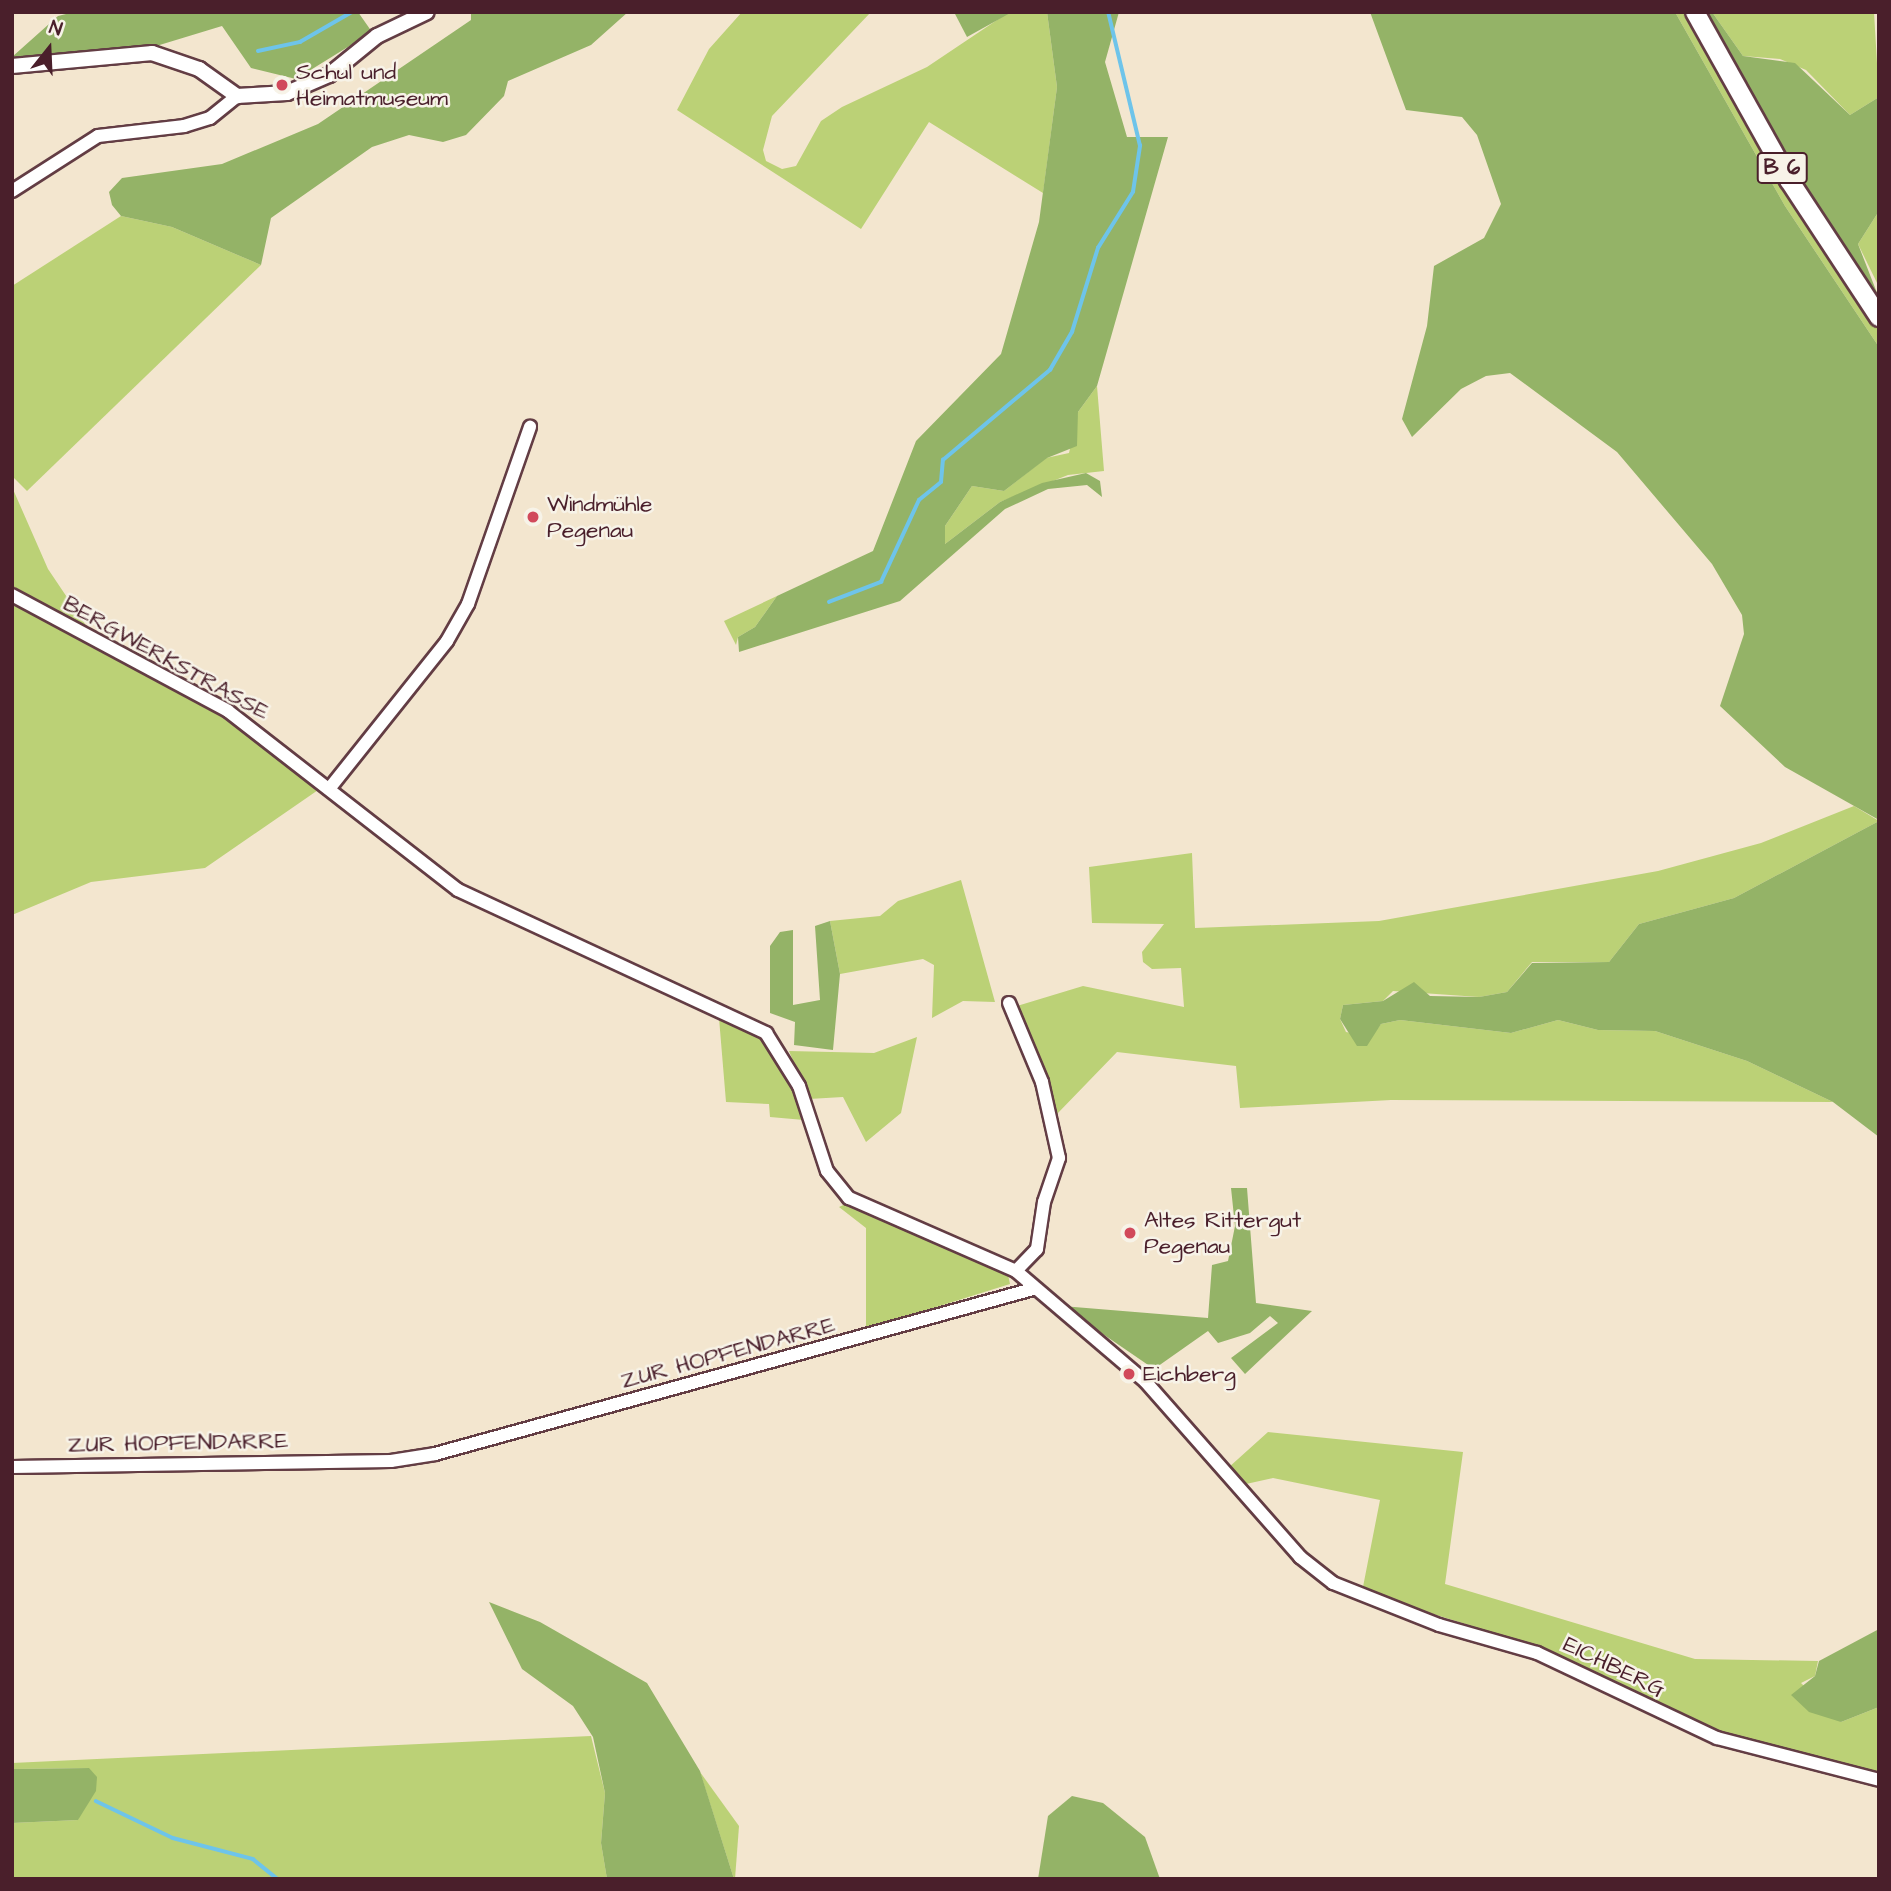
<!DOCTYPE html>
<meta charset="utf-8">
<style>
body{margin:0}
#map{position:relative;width:1891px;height:1891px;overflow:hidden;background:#f3e6cf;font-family:"Architects Daughter",sans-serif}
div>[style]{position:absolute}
.green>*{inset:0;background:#bbd176}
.forest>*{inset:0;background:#94b367}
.stream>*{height:3.5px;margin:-1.75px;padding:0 1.75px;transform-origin:1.75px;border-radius:1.75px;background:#6ec4ea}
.roads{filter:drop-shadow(2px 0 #633d44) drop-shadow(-2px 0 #633d44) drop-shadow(0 2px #633d44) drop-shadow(0 -2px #633d44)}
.minor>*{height:12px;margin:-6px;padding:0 6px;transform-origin:6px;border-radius:6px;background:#fff}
.tertiary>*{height:14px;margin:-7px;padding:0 7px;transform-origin:7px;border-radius:7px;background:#fff}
.primary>*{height:18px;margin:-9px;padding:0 9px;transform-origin:9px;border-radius:9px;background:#fff}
.dots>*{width:19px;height:19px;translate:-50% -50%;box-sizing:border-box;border:4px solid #f7f3e8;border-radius:50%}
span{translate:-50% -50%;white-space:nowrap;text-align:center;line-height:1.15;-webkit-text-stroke:5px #f7f3e8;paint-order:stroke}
.shield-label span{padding:2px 5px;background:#f7f3e8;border:2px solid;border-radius:5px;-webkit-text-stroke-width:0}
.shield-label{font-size:21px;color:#4a1f2b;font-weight:700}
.poi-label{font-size:23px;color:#4a1f2b}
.left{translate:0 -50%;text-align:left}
.street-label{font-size:23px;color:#4a1f2b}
.frame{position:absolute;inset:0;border:14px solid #4a1f2b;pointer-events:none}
.north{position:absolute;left:14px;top:14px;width:70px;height:70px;-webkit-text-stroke:5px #f7f3e8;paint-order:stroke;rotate:18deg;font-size:19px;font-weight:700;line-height:28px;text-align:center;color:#4a1f2b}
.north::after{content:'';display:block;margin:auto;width:24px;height:32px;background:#4a1f2b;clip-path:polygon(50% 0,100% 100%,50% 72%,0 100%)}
</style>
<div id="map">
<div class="green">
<div style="clip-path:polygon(742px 12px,871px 12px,772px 116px,763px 150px,766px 161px,782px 169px,796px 166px,821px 121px,842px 107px,927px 67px,1009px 12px,1047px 12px,1057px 87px,1043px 193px,929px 122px,861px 229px,677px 110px,709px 49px)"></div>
<div style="clip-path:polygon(1675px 12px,1687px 12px,1879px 327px,1879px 347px,1785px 206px)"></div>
<div style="clip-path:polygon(1712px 12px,1874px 12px,1879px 97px,1850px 115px,1806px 70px,1780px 59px,1743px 56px)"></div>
<div style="clip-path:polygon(1879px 211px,1879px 287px,1858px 244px)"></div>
<div style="clip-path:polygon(121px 216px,172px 227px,261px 265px,27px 491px,12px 476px,12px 286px)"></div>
<div style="clip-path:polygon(1097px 386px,1104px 471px,1068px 475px,1000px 502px,945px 544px,945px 526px,972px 486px,1004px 491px,1046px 458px,1069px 453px,1078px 412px)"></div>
<div style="clip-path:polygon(12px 487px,48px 569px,87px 627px,85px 633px,12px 588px)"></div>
<div style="clip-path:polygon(777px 596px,755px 627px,738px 637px,736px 645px,724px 621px)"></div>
<div style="clip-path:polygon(12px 602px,195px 698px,321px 788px,205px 868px,91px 882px,12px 915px)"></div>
<div style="clip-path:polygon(1854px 806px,1879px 821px,1734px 898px,1639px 924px,1609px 962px,1532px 962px,1507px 992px,1479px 997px,1393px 991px,1383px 1001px,1343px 1005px,1340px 1019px,1346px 1032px,1371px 1037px,1381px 1024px,1400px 1020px,1511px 1033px,1558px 1020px,1598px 1030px,1655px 1031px,1747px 1061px,1833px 1102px,1391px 1100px,1240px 1108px,1236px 1066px,1117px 1052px,1057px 1114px,1017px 1006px,1083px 986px,1184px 1007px,1181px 968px,1152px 969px,1143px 962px,1142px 952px,1164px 924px,1092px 923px,1089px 867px,1192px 853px,1195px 928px,1379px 921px,1658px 871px,1761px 843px)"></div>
<div style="clip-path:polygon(961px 880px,995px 1002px,963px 1001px,932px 1018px,934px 965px,923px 959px,840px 974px,830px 921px,880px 916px,898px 901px)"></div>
<div style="clip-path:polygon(719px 1018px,766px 1041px,798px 1092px,804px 1120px,770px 1117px,769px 1104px,726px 1102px)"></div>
<div style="clip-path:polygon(917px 1037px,901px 1113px,866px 1142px,843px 1097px,809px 1099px,789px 1051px,874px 1053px)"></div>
<div style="clip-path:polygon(850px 1202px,1007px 1270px,1010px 1284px,866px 1329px,866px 1228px,839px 1207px)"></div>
<div style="clip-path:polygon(1268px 1432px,1463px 1452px,1445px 1584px,1695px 1659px,1818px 1661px,1815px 1676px,1801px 1683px,1841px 1722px,1879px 1707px,1879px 1774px,1772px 1753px,1699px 1727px,1530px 1644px,1362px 1592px,1380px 1500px,1273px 1478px,1246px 1484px,1228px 1468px)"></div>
<div style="clip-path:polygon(591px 1736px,605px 1793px,601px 1843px,607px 1879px,12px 1879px,12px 1823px,78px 1820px,89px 1768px,12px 1769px,12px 1763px)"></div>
<div style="clip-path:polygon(700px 1772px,739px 1826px,735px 1879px,734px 1879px)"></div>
</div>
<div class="forest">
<div style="clip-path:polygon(74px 12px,358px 12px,372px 32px,296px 79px,251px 68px,222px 26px,153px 47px,12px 57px,58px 16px)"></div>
<div style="clip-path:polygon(471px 12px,628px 12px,591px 45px,508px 81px,504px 96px,466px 135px,443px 142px,409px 135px,372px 147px,271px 218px,261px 265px,172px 227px,121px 216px,112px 205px,109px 192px,122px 178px,222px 164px,318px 124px,471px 20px)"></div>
<div style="clip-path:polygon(954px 12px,1012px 12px,967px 37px)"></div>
<div style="clip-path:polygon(1047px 12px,1119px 12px,1105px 62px,1127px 137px,1168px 137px,1097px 386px,1078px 412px,1077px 446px,1047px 458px,1004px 491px,972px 486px,945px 526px,945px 544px,1000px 502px,1042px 483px,1086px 473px,1100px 481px,1102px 497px,1087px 485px,1048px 489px,1005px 509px,900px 601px,739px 652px,738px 637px,755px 627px,777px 596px,873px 551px,916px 441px,1001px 354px,1039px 222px,1057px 87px)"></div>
<div style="clip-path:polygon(1370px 12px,1675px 12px,1785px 206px,1879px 347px,1879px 820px,1785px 767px,1720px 706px,1744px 634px,1742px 615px,1712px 564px,1617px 452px,1510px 373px,1486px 376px,1461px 389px,1412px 437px,1402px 419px,1427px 326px,1434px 266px,1484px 238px,1501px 204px,1477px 135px,1462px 117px,1406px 110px)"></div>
<div style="clip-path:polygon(1701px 12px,1712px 12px,1743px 56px,1795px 63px,1850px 115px,1879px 97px,1879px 211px,1858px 244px,1879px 298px,1781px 154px)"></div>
<div style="clip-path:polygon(1879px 821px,1879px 1137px,1833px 1102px,1747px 1061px,1655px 1031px,1598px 1030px,1558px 1020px,1511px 1033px,1400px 1020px,1381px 1024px,1367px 1046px,1357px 1046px,1340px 1019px,1343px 1005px,1383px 1001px,1414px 982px,1430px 996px,1479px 997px,1507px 992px,1532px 963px,1609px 962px,1639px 924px,1734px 898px)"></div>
<div style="clip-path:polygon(830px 921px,840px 974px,833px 1050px,794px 1045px,795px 1022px,770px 1013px,770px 946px,780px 932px,793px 930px,793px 1005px,820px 1000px,815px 926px)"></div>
<div style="clip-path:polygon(1231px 1188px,1247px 1188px,1256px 1303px,1312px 1311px,1245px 1374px,1231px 1358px,1278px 1323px,1270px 1316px,1250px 1333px,1218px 1343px,1208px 1331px,1154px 1369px,1062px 1306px,1208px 1318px,1212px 1265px,1228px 1261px,1235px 1226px)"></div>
<div style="clip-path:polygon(489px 1602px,540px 1622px,647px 1683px,700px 1771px,734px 1879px,607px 1879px,601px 1843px,605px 1793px,593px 1737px,573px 1706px,522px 1669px)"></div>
<div style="clip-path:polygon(1879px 1629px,1879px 1707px,1841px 1722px,1809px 1712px,1791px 1695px,1815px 1676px,1819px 1661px)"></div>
<div style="clip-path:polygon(89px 1768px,97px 1777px,96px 1791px,78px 1820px,12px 1823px,12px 1769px)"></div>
<div style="clip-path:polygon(1072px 1796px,1103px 1803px,1145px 1837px,1160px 1879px,1038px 1879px,1048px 1816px)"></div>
</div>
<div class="stream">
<div style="left:258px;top:51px;width:43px;rotate:-12.1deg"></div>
<div style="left:300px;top:42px;width:60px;rotate:-30deg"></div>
<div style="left:829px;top:602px;width:56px;rotate:-21deg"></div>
<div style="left:881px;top:582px;width:90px;rotate:-65.1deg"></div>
<div style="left:919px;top:500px;width:28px;rotate:-39deg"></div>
<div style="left:941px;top:482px;width:22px;rotate:-85deg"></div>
<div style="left:943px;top:460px;width:140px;rotate:-40.1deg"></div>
<div style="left:1050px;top:370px;width:44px;rotate:-59.9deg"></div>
<div style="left:1072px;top:332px;width:88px;rotate:-72.8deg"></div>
<div style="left:1098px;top:248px;width:66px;rotate:-58deg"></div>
<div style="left:1133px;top:192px;width:47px;rotate:-81.3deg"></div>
<div style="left:1140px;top:146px;width:138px;rotate:-103.4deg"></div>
<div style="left:96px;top:1801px;width:85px;rotate:25.7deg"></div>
<div style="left:173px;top:1838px;width:83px;rotate:14.7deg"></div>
<div style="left:253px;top:1859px;width:32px;rotate:39deg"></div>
</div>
<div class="roads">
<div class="minor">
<div style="left:12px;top:191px;width:102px;rotate:-32.6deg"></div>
<div style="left:98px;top:136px;width:87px;rotate:-6.6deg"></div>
<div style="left:184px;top:126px;width:27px;rotate:-17deg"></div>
<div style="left:210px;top:118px;width:35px;rotate:-39deg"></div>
<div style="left:12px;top:595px;width:245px;rotate:28.2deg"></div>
<div style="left:228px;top:711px;width:291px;rotate:37.9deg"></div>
<div style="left:458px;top:890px;width:340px;rotate:24.9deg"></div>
<div style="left:766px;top:1033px;width:62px;rotate:58.1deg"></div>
<div style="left:799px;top:1086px;width:89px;rotate:71.8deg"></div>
<div style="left:827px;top:1171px;width:35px;rotate:51deg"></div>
<div style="left:849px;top:1198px;width:182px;rotate:23.6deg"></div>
<div style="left:1016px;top:1271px;width:170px;rotate:40.5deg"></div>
<div style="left:1145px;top:1381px;width:235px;rotate:48.6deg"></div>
<div style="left:1300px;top:1557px;width:42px;rotate:38.2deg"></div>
<div style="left:1333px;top:1583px;width:114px;rotate:21.6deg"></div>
<div style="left:1439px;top:1625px;width:102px;rotate:15.9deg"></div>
<div style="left:1537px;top:1653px;width:199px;rotate:25.3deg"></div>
<div style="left:1717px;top:1738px;width:167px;rotate:14.5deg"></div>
<div style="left:329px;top:789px;width:189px;rotate:-51.4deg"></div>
<div style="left:447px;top:641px;width:43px;rotate:-60.4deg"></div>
<div style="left:468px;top:604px;width:188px;rotate:-70.7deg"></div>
<div style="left:1009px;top:1003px;width:86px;rotate:67.3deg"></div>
<div style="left:1042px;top:1082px;width:78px;rotate:77.4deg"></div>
<div style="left:1059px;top:1158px;width:46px;rotate:108.8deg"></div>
<div style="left:1044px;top:1202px;width:48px;rotate:98.5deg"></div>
<div style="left:1037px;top:1249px;width:30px;rotate:134deg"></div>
<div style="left:12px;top:1467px;width:379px;rotate:-0.9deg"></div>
<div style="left:391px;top:1461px;width:45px;rotate:-9deg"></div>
<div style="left:435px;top:1454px;width:620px;rotate:-15.43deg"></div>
</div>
<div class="tertiary">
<div style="left:12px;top:66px;width:141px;rotate:-5.3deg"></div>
<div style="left:152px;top:53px;width:50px;rotate:18.8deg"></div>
<div style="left:199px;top:69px;width:47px;rotate:35.4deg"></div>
<div style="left:237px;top:96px;width:50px;rotate:-3.4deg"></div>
<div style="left:287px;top:93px;width:46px;rotate:-23.2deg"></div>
<div style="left:329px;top:75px;width:62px;rotate:-39.1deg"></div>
<div style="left:377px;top:36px;width:55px;rotate:-25.6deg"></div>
</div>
<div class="primary">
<div style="left:1695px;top:12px;width:193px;rotate:60.8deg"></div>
<div style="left:1789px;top:180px;width:164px;rotate:56.7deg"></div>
</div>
</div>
<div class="dots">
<div style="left:282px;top:85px;background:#d1495b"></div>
<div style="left:533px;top:517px;background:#d1495b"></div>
<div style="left:1130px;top:1233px;background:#d1495b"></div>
<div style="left:1129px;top:1374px;background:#d1495b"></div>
</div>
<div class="shield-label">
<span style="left:1782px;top:168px">B 6</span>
</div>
<div class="poi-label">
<span class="left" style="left:296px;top:85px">Schul und<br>Heimatmuseum</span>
<span class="left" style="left:547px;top:517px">Windmühle<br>Pegenau</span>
<span class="left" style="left:1144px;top:1233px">Altes Rittergut<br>Pegenau</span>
<span class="left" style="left:1143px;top:1374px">Eichberg</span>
</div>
<div class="street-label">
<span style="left:166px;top:658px;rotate:29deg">BERGWERKSTRASSE</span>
<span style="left:728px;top:1353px;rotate:-15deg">ZUR HOPFENDARRE</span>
<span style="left:178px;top:1443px;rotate:-1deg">ZUR HOPFENDARRE</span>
<span style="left:1614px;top:1667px;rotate:26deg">EICHBERG</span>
</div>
<div class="frame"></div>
<div class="north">N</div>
</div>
